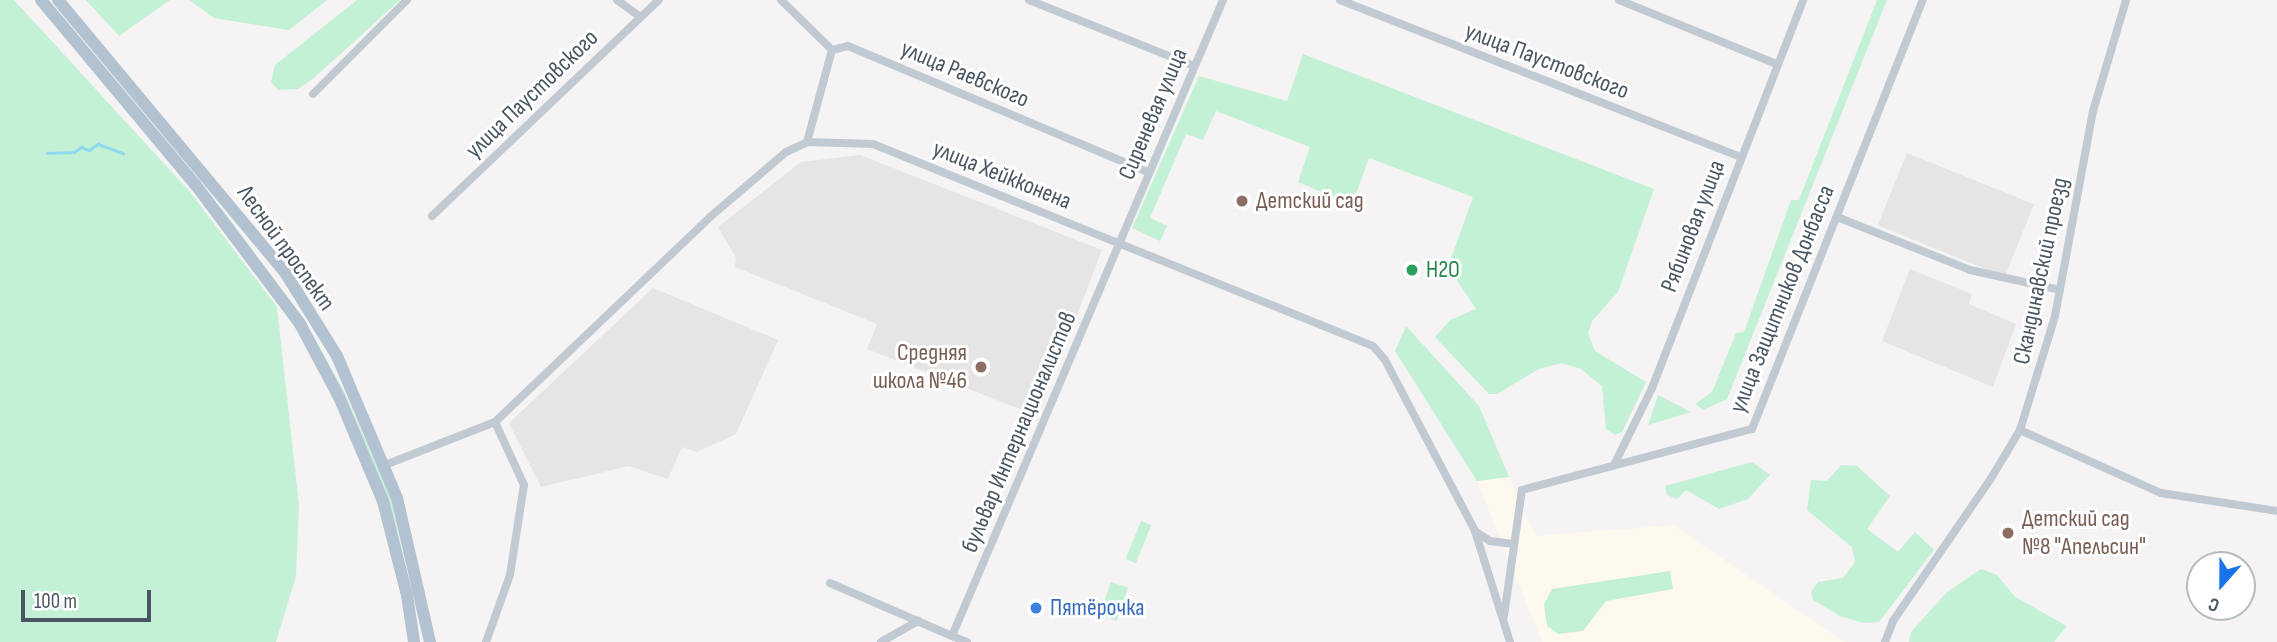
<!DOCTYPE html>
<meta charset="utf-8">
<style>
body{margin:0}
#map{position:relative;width:2277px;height:642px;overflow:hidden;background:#f5f3f3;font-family:"Sofia Sans Condensed",sans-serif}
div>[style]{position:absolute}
.commercial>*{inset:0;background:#fdf9ef}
.education>*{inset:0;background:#e6e4e5;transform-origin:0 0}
.green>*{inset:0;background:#c3f1d5;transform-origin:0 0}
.stream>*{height:2.5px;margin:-1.25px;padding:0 1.25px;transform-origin:1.25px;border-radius:1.25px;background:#90daee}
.minor>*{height:8px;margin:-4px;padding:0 4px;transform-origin:4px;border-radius:4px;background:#c1cad2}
.primary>*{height:12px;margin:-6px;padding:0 6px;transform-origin:6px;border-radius:6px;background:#b3c2d1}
.dots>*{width:19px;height:19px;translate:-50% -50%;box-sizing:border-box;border:4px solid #fff;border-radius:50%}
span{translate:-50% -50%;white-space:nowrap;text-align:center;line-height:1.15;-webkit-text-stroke:6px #fff;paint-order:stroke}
.street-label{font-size:24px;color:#4a5661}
.education-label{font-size:24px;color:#785e54}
.left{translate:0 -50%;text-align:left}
.right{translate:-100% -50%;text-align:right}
.leisure-label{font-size:24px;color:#27864d}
.shop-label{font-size:24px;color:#366cbe}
.north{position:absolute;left:2186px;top:551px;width:70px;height:70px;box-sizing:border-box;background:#fff;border:2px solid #b7bbc0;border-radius:50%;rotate:201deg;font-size:19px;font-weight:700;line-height:28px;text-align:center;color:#4a5661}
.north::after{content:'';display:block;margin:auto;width:24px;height:32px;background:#1a73e8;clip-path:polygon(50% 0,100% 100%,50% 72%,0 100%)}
.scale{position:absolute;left:21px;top:590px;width:130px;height:32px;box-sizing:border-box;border:4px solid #4a5661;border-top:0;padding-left:9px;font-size:21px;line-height:24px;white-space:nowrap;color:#4a5661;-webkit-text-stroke:5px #fff;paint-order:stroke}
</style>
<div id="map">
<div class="commercial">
<div style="clip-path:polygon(evenodd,1509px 477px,1536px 536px,1673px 525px,1845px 642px,1542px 642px,1477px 481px,1509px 477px,1670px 572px,1673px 589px,1606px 601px,1552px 589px,1670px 572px)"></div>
</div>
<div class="education">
<div style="left:1907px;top:153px;width:137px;height:78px;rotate:22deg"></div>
<div style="clip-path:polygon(860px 155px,1102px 250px,1038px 416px,867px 349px,877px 324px,735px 267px,736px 258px,718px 227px,801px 162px)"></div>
<div style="clip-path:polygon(1910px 269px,1972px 294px,1969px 304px,2016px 324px,1993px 387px,1882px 341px)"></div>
<div style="clip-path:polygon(653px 288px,778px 340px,736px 434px,697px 452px,682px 447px,668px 479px,629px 466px,541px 487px,509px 423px)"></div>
</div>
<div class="green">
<div style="clip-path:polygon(0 0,14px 0,190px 192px,277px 307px,299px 505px,296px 576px,276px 642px,0 642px)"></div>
<div style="clip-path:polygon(86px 0,170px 0,119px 36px)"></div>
<div style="clip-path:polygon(189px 0,327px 0,289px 30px,214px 18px)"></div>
<div style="clip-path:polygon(357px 0,400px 0,314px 78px,298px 89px,278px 90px,271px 82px,275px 65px)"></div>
<div style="clip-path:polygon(1877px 0,1887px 0,1727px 399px,1703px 410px,1695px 404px,1712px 392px,1736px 333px,1744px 332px,1791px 200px,1799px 200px)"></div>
<div style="clip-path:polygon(1303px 54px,1654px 189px,1618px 292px,1592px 321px,1588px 333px,1595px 351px,1646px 382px,1622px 432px,1615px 435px,1606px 429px,1602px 386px,1581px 369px,1561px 363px,1539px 369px,1497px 394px,1489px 394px,1435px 337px,1450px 320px,1476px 309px,1448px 267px,1473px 197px,1369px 158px,1352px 205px,1298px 182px,1310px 147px,1216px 111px,1203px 140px,1186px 134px,1150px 218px,1167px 226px,1160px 241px,1132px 228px,1199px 76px,1287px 101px)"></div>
<div style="clip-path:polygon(219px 205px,304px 319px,344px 391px,391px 498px,421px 642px,390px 506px,342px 392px)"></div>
<div style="clip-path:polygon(1406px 326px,1479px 406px,1509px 477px,1477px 481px,1395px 351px)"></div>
<div style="clip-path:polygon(1658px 395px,1691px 412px,1648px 425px)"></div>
<div style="clip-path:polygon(1752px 462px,1770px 475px,1748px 499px,1719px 509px,1686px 490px,1677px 499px,1667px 495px,1665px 486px)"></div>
<div style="clip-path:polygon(1841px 465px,1857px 466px,1890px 496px,1867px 529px,1898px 552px,1915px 532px,1934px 550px,1879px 622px,1863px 623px,1840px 616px,1813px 600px,1811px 592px,1818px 582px,1843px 578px,1855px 562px,1852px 547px,1807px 510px,1811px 480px,1827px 481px)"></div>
<div style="left:1141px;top:521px;width:11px;height:41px;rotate:22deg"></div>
<div style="clip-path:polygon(1981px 569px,1997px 575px,2015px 597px,2067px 626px,2054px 642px,1909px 642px,1911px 632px,1947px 592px)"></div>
<div style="clip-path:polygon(1670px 571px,1673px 589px,1606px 601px,1583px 631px,1558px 634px,1547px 626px,1544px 604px,1552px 589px)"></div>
<div style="left:1111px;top:582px;width:18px;height:35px;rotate:19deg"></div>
</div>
<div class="stream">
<div style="left:47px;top:153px;width:27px;rotate:-2deg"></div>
<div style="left:74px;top:152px;width:9px;rotate:-36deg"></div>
<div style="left:81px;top:147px;width:9px;rotate:21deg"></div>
<div style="left:89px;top:150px;width:11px;rotate:-34deg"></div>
<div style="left:98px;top:144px;width:27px;rotate:20deg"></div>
</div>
<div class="minor">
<div style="left:617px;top:0;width:29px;rotate:36deg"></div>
<div style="left:781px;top:0;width:71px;rotate:44.4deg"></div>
<div style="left:832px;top:50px;width:16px;rotate:-14deg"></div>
<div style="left:848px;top:46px;width:325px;rotate:22.8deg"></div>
<div style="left:1029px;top:0;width:178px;rotate:21.8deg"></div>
<div style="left:1340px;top:0;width:430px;rotate:21.4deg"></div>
<div style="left:1619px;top:0;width:170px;rotate:22.1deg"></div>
<div style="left:313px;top:94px;width:133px;rotate:-45deg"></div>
<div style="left:807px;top:142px;width:95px;rotate:-74.8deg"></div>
<div style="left:432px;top:216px;width:313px;rotate:-43.6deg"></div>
<div style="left:1837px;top:217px;width:143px;rotate:21.7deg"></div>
<div style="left:1970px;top:270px;width:92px;rotate:12.5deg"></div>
<div style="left:2020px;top:430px;width:154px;rotate:24.1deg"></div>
<div style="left:2161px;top:493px;width:117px;rotate:8.8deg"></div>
<div style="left:1615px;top:463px;width:84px;rotate:-63.7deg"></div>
<div style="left:1652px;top:388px;width:416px;rotate:-68.7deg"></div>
<div style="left:385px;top:465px;width:118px;rotate:-21.4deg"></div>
<div style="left:495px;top:422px;width:297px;rotate:-43.6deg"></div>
<div style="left:710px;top:217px;width:100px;rotate:-40.5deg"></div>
<div style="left:786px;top:152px;width:23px;rotate:-25deg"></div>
<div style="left:807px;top:142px;width:66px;rotate:1.7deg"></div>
<div style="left:873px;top:144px;width:539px;rotate:22deg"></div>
<div style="left:1373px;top:346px;width:18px;rotate:49deg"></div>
<div style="left:1385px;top:360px;width:193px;rotate:62.2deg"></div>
<div style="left:1475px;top:531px;width:116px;rotate:72.5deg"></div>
<div style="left:1475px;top:531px;width:18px;rotate:34deg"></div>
<div style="left:1490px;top:541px;width:24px;rotate:7deg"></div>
<div style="left:830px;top:583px;width:133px;rotate:23.5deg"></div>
<div style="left:952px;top:636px;width:691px;rotate:-66.92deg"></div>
<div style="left:1504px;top:616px;width:127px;rotate:-81.9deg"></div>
<div style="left:1522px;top:490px;width:238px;rotate:-14.9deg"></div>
<div style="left:1752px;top:429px;width:462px;rotate:-68.3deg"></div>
<div style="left:952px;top:636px;width:16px;rotate:22deg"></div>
<div style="left:486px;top:642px;width:71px;rotate:-70.3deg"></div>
<div style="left:510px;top:575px;width:91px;rotate:-81.2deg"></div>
<div style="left:524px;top:485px;width:69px;rotate:-114.7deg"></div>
<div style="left:881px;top:642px;width:43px;rotate:-29.6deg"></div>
<div style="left:1885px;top:642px;width:22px;rotate:-69deg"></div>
<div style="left:1893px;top:621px;width:171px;rotate:-55.5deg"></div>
<div style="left:1990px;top:480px;width:58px;rotate:-59deg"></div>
<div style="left:2020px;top:430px;width:119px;rotate:-72.9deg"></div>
<div style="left:2055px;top:316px;width:208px;rotate:-79.5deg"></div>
<div style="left:2093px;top:111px;width:116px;rotate:-73.4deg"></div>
</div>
<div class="primary">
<div style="left:41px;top:0;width:240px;rotate:50.1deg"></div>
<div style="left:195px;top:184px;width:175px;rotate:53.1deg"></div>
<div style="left:300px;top:324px;width:83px;rotate:61.9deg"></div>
<div style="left:339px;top:397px;width:113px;rotate:67.1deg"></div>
<div style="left:383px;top:501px;width:97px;rotate:75.7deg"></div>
<div style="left:407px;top:595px;width:48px;rotate:81.5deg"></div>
<div style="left:58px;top:0;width:356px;rotate:50.2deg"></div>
<div style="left:286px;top:274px;width:97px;rotate:58.1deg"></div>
<div style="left:337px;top:356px;width:154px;rotate:67.1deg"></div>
<div style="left:397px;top:498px;width:148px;rotate:77.1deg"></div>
</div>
<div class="dots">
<div style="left:1242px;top:201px;background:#8d6e63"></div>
<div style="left:1412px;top:270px;background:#2e9e5b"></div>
<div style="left:981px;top:367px;background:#8d6e63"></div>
<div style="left:2008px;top:533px;background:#8d6e63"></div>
<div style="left:1036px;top:608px;background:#3f7fe0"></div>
</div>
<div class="street-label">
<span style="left:1547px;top:61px;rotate:21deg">улица Паустовского</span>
<span style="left:965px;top:74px;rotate:23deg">улица Раевского</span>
<span style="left:532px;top:94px;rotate:-44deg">улица Паустовского</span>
<span style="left:1153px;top:114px;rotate:-67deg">Сиреневая улица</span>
<span style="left:1002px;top:175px;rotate:22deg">улица Хейкконена</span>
<span style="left:1693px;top:226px;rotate:-69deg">Рябиновая улица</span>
<span style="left:286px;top:248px;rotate:54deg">Лесной проспект</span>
<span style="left:2041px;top:271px;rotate:-78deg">Скандинавский проезд</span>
<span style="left:1782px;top:299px;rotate:-68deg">улица Защитников Донбасса</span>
<span style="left:1019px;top:432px;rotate:-67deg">бульвар Интернационалистов</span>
</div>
<div class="education-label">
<span class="left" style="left:1256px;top:201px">Детский сад</span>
<span class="right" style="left:967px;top:367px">Средняя<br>школа №46</span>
<span class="left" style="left:2022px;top:533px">Детский сад<br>№8 "Апельсин"</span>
</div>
<div class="leisure-label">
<span class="left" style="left:1426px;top:270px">H2O</span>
</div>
<div class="shop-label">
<span class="left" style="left:1050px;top:608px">Пятёрочка</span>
</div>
<div class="north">С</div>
<div class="scale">100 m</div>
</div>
